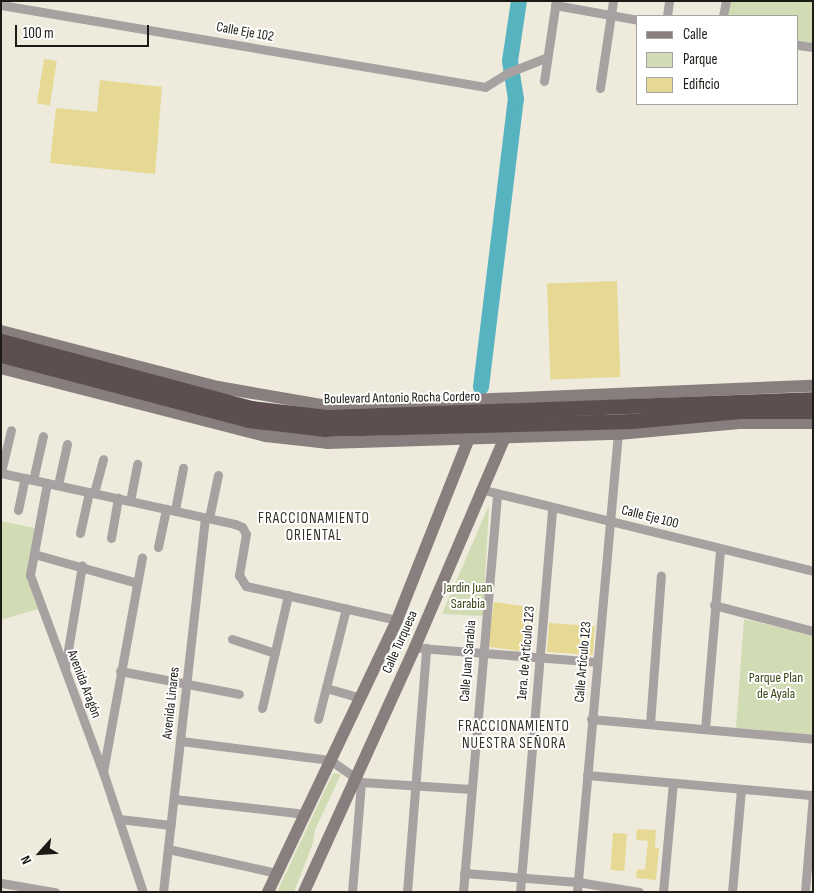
<!DOCTYPE html>
<meta charset="utf-8">
<style>
body{margin:0}
#map{position:relative;width:814px;height:893px;overflow:hidden;background:#eeebdd;font-family:"Sofia Sans Condensed",sans-serif}
div>[style]{position:absolute}
.green>*{inset:0;background:#d1dcb5}
.river>*{height:16px;margin:-8px;padding:0 8px;transform-origin:8px;border-radius:8px;background:#58b3c1}
.building>*{inset:0;background:#e5d994;transform-origin:0 0}
.street>*{height:9px;margin:-4.5px;padding:0 4.5px;transform-origin:4.5px;border-radius:4.5px;background:#a8a1a2}
.secondary>*{height:12px;margin:-6px;padding:0 6px;transform-origin:6px;border-radius:6px;background:#887e7e}
.highway-bridge>*{height:15px;margin:-7.5px;padding:0 7.5px;transform-origin:7.5px;border-radius:7.5px;background:#5d4f50}
span{translate:-50% -50%;white-space:nowrap;text-align:center;line-height:1.15;-webkit-text-stroke:4px #fff;paint-order:stroke}
.street-label{font-size:14px;color:#1b1a15}
.park-label{font-size:14px;color:#3a4414}
.neighbourhood-label{font-size:15px;color:#353328;letter-spacing:1px}
.frame{position:absolute;inset:0;border:2px solid #1b1a15;pointer-events:none}
.legend{position:absolute;left:636px;top:15px;width:162px;height:90px;box-sizing:border-box;background:#fff;border:1px solid #a4a3a1;margin:0;padding:6px 9px;list-style:none;font-size:15px;color:#1b1a15}
.legend li{display:flex;align-items:center;gap:10px;height:25px}
.legend b{width:25px;border:1px solid #a4a3a1}
.north{position:absolute;left:15px;top:828px;width:50px;height:50px;-webkit-text-stroke:4px #fff;paint-order:stroke;rotate:244deg;font-size:14px;font-weight:700;line-height:20px;text-align:center;color:#1b1a15}
.north::after{content:'';display:block;margin:auto;width:18px;height:22px;background:#1b1a15;clip-path:polygon(50% 0,100% 100%,50% 72%,0 100%)}
.scale{position:absolute;left:15px;top:25px;width:134px;height:22px;box-sizing:border-box;border:2px solid #1b1a15;border-top:0;padding-left:6px;font-size:15px;line-height:18px;white-space:nowrap;color:#1b1a15;-webkit-text-stroke:4px #fff;paint-order:stroke}
</style>
<div id="map">
<div class="green">
<div style="clip-path:polygon(727px 1px,813px 1px,813px 43px,798px 41px,798px 16px,724px 16px)"></div>
<div style="clip-path:polygon(489px 505px,483px 616px,442px 614px)"></div>
<div style="clip-path:polygon(1px 521px,35px 528px,26px 576px,38px 609px,1px 620px)"></div>
<div style="clip-path:polygon(744px 619px,813px 635px,813px 735px,736px 728px)"></div>
<div style="clip-path:polygon(333px 773px,341px 774px,315px 830px,313px 843px,294px 892px,277px 892px)"></div>
</div>
<div class="river">
<div style="left:481px;top:387px;width:290px;rotate:-83.1deg"></div>
<div style="left:516px;top:99px;width:38px;rotate:-99deg"></div>
<div style="left:510px;top:61px;width:61px;rotate:-81.5deg"></div>
</div>
<div class="building">
<div style="left:44px;top:59px;width:13px;height:45px;rotate:9deg"></div>
<div style="clip-path:polygon(100px 80px,162px 87px,155px 174px,50px 163px,56px 108px,97px 112px)"></div>
<div style="left:617px;top:281px;width:96px;height:70px;rotate:88deg"></div>
<div style="left:494px;top:602px;width:43px;height:45px;rotate:8deg"></div>
<div style="left:549px;top:623px;width:46px;height:29px;rotate:4deg"></div>
<div style="clip-path:polygon(637px 829px,656px 830px,655px 848px,659px 848px,656px 880px,636px 878px,637px 869px,645px 870px,648px 841px,636px 840px)"></div>
<div style="left:613px;top:833px;width:14px;height:37px;rotate:4deg"></div>
</div>
<div class="street">
<div style="left:1px;top:5px;width:491px;rotate:9.6deg"></div>
<div style="left:485px;top:87px;width:26px;rotate:-32deg"></div>
<div style="left:507px;top:73px;width:41px;rotate:-21.5deg"></div>
<div style="left:555px;top:5px;width:84px;rotate:10.2deg"></div>
<div style="left:667px;top:16px;width:15px;rotate:-82deg"></div>
<div style="left:723px;top:16px;width:15px;rotate:-79deg"></div>
<div style="left:798px;top:45px;width:15px;rotate:8deg"></div>
<div style="left:544px;top:81px;width:81px;rotate:-81.5deg"></div>
<div style="left:600px;top:88px;width:88px;rotate:-81.5deg"></div>
<div style="left:1px;top:472px;width:43px;rotate:-76.6deg"></div>
<div style="left:1px;top:473px;width:239px;rotate:12.3deg"></div>
<div style="left:235px;top:524px;width:8px;rotate:23deg"></div>
<div style="left:242px;top:527px;width:8px;rotate:60deg"></div>
<div style="left:246px;top:534px;width:42px;rotate:99.7deg"></div>
<div style="left:239px;top:575px;width:13px;rotate:58deg"></div>
<div style="left:246px;top:586px;width:155px;rotate:12.7deg"></div>
<div style="left:33px;top:480px;width:45px;rotate:-77.2deg"></div>
<div style="left:47px;top:483px;width:94px;rotate:100.5deg"></div>
<div style="left:30px;top:575px;width:210px;rotate:69.7deg"></div>
<div style="left:103px;top:772px;width:126px;rotate:71.6deg"></div>
<div style="left:58px;top:485px;width:42px;rotate:-77.6deg"></div>
<div style="left:480px;top:489px;width:343px;rotate:13.8deg"></div>
<div style="left:94px;top:493px;width:35px;rotate:-75deg"></div>
<div style="left:130px;top:501px;width:38px;rotate:-79deg"></div>
<div style="left:18px;top:510px;width:33px;rotate:-78deg"></div>
<div style="left:175px;top:510px;width:43px;rotate:-79.2deg"></div>
<div style="left:209px;top:518px;width:44px;rotate:-78.2deg"></div>
<div style="left:80px;top:533px;width:42px;rotate:-77.6deg"></div>
<div style="left:111px;top:538px;width:41px;rotate:-80.1deg"></div>
<div style="left:158px;top:547px;width:39px;rotate:-78deg"></div>
<div style="left:34px;top:554px;width:107px;rotate:15.7deg"></div>
<div style="left:714px;top:605px;width:102px;rotate:14.7deg"></div>
<div style="left:232px;top:639px;width:45px;rotate:18deg"></div>
<div style="left:420px;top:648px;width:177px;rotate:4.5deg"></div>
<div style="left:65px;top:668px;width:104px;rotate:-80.6deg"></div>
<div style="left:120px;top:671px;width:121px;rotate:10.9deg"></div>
<div style="left:326px;top:688px;width:35px;rotate:16deg"></div>
<div style="left:262px;top:708px;width:116px;rotate:-77deg"></div>
<div style="left:318px;top:719px;width:114px;rotate:-75.8deg"></div>
<div style="left:591px;top:719px;width:223px;rotate:5.1deg"></div>
<div style="left:650px;top:724px;width:149px;rotate:-85.8deg"></div>
<div style="left:705px;top:729px;width:181px;rotate:-85.2deg"></div>
<div style="left:181px;top:741px;width:150px;rotate:7.3deg"></div>
<div style="left:330px;top:760px;width:38px;rotate:35deg"></div>
<div style="left:361px;top:782px;width:110px;rotate:3.6deg"></div>
<div style="left:103px;top:772px;width:218px;rotate:-79.7deg"></div>
<div style="left:587px;top:775px;width:227px;rotate:5.1deg"></div>
<div style="left:174px;top:799px;width:132px;rotate:6.5deg"></div>
<div style="left:119px;top:819px;width:52px;rotate:6.6deg"></div>
<div style="left:168px;top:849px;width:112px;rotate:12.4deg"></div>
<div style="left:464px;top:873px;width:114px;rotate:4.5deg"></div>
<div style="left:578px;top:882px;width:62px;rotate:9.3deg"></div>
<div style="left:1px;top:883px;width:55px;rotate:9.5deg"></div>
<div style="left:163px;top:892px;width:377px;rotate:-83.6deg"></div>
<div style="left:352px;top:892px;width:110px;rotate:-85.3deg"></div>
<div style="left:407px;top:892px;width:245px;rotate:-85.5deg"></div>
<div style="left:463px;top:892px;width:400px;rotate:-85.1deg"></div>
<div style="left:520px;top:892px;width:386px;rotate:-85.2deg"></div>
<div style="left:577px;top:892px;width:460px;rotate:-84.9deg"></div>
<div style="left:663px;top:892px;width:109px;rotate:-84.8deg"></div>
<div style="left:732px;top:892px;width:103px;rotate:-85deg"></div>
<div style="left:805px;top:892px;width:98px;rotate:-85.3deg"></div>
</div>
<div class="secondary">
<div style="left:1px;top:331px;width:224px;rotate:14.5deg"></div>
<div style="left:218px;top:387px;width:112px;rotate:9.8deg"></div>
<div style="left:328px;top:406px;width:485px;rotate:-2.4deg"></div>
<div style="left:1px;top:368px;width:274px;rotate:14.4deg"></div>
<div style="left:266px;top:436px;width:61px;rotate:6.5deg"></div>
<div style="left:327px;top:443px;width:291px;rotate:-1.8deg"></div>
<div style="left:618px;top:434px;width:122px;rotate:-5.2deg"></div>
<div style="left:740px;top:423px;width:73px"></div>
<div style="left:268px;top:892px;width:301px;rotate:-64.6deg"></div>
<div style="left:397px;top:620px;width:196px;rotate:-68.4deg"></div>
<div style="left:469px;top:438px;width:8px;rotate:-90deg"></div>
<div style="left:304px;top:892px;width:269px;rotate:-65.6deg"></div>
<div style="left:415px;top:647px;width:228px;rotate:-66.8deg"></div>
<div style="left:505px;top:437px;width:8px;rotate:-90deg"></div>
</div>
<div class="highway-bridge">
<div style="left:1px;top:341px;width:259px;rotate:15deg"></div>
<div style="left:251px;top:408px;width:78px;rotate:6.7deg"></div>
<div style="left:328px;top:417px;width:485px;rotate:-2.1deg"></div>
<div style="left:1px;top:355px;width:255px;rotate:14.7deg"></div>
<div style="left:248px;top:420px;width:77px;rotate:6.8deg"></div>
<div style="left:324px;top:429px;width:308px;rotate:-1.5deg"></div>
<div style="left:632px;top:421px;width:108px;rotate:-5.3deg"></div>
<div style="left:740px;top:411px;width:73px"></div>
</div>
<div class="street-label">
<span style="left:245px;top:32px;rotate:10deg">Calle Eje 102</span>
<span style="left:402px;top:398px;rotate:-1deg">Boulevard Antonio Rocha Cordero</span>
<span style="left:650px;top:517px;rotate:14deg">Calle Eje 100</span>
<span style="left:400px;top:642px;rotate:-66deg">Calle Turquesa</span>
<span style="left:526px;top:653px;rotate:-85deg">1era. de Artículo 123</span>
<span style="left:468px;top:661px;rotate:-85deg">Calle Juan Sarabia</span>
<span style="left:583px;top:662px;rotate:-85deg">Calle Artículo 123</span>
<span style="left:84px;top:684px;rotate:69deg">Avenida Aragón</span>
<span style="left:171px;top:703px;rotate:-84deg">Avenida Linares</span>
</div>
<div class="park-label">
<span style="left:468px;top:596px">Jardin Juan<br>Sarabia</span>
<span style="left:776px;top:686px">Parque Plan<br>de Ayala</span>
</div>
<div class="neighbourhood-label">
<span style="left:314px;top:527px">FRACCIONAMIENTO<br>ORIENTAL</span>
<span style="left:514px;top:735px">FRACCIONAMIENTO<br>NUESTRA SEÑORA</span>
</div>
<div class="frame"></div>
<ul class="legend">
<li><b style="height:6px;background:#887e7e"></b>Calle</li>
<li><b style="height:14px;background:#d1dcb5"></b>Parque</li>
<li><b style="height:14px;background:#e5d994"></b>Edificio</li>
</ul>
<div class="north">N</div>
<div class="scale">100 m</div>
</div>
